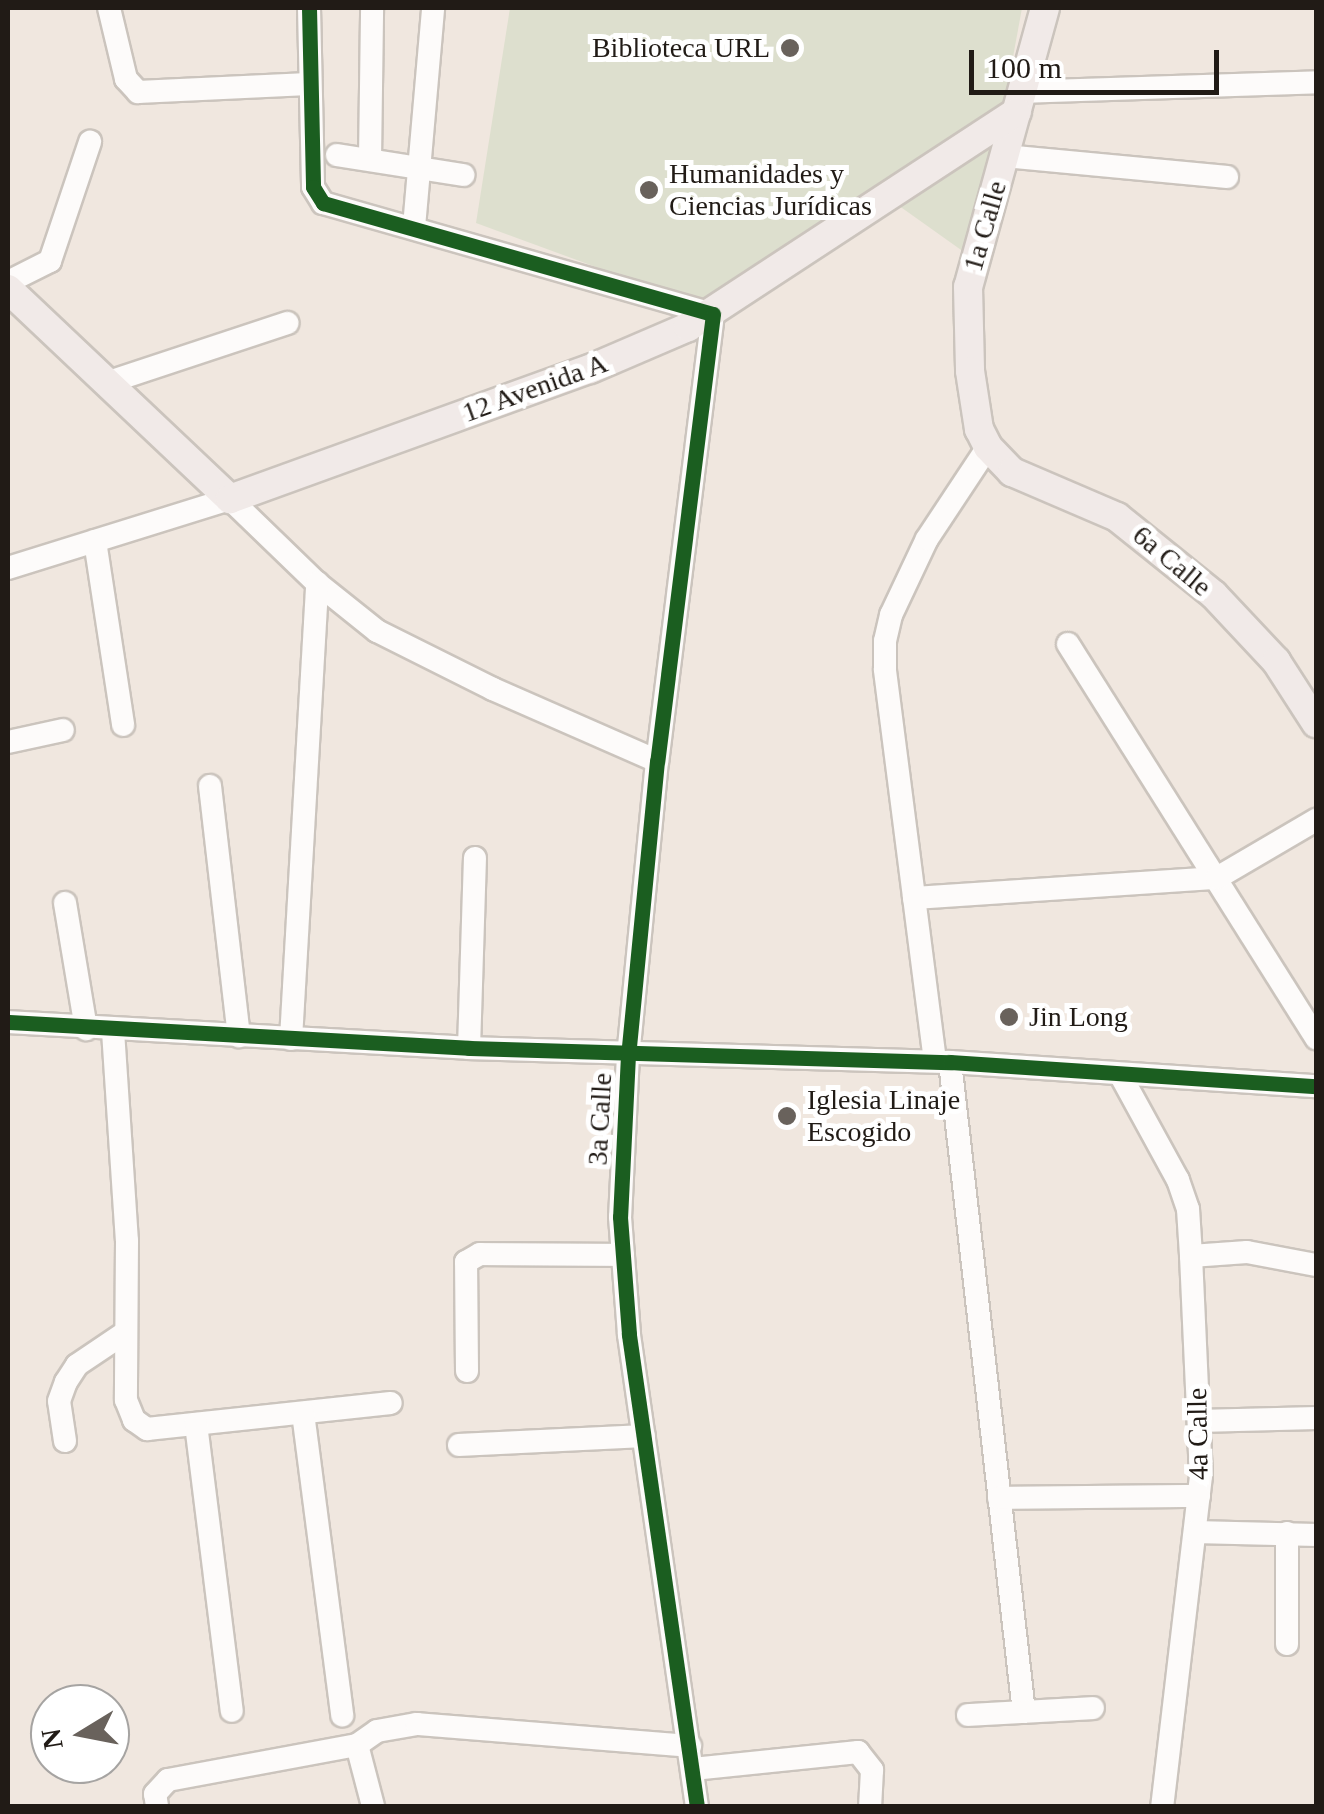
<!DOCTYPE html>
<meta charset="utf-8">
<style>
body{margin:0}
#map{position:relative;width:1324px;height:1814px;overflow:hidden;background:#f0e7df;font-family:"Times New Roman",serif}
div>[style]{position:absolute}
.green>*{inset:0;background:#dddfce}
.roads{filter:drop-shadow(2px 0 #cbc4bd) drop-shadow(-2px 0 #cbc4bd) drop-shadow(0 2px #cbc4bd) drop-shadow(0 -2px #cbc4bd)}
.minor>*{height:22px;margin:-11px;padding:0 11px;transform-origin:11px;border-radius:11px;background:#fdfbfa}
.major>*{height:28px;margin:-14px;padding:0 14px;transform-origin:14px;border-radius:14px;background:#f1eae8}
.cycleway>*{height:15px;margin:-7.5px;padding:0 7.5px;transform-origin:7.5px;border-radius:7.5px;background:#1b5e20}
.dots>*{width:28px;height:28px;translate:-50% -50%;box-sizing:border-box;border:5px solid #fff;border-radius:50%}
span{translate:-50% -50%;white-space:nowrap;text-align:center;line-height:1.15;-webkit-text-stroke:10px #fff;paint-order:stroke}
.poi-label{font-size:28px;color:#211b16}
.right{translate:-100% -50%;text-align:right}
.left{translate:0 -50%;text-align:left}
.street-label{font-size:28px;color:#211b16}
.frame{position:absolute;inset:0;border:10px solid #211b16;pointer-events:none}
.north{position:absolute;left:30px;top:1684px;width:100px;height:100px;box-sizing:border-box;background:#fff;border:2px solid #a6a4a2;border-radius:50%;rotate:260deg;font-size:28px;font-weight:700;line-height:40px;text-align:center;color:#211b16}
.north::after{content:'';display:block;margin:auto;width:35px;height:45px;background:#69625c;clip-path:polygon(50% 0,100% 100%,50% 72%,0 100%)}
.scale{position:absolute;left:969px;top:50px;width:250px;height:45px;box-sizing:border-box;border:5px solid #211b16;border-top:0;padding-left:12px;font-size:30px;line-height:35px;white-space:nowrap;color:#211b16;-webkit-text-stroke:8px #fff;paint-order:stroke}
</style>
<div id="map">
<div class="green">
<div style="clip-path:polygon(510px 8px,1022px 8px,1004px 106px,712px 303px,645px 285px,476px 223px)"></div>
<div style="clip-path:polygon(1011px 120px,971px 257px,888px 198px)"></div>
</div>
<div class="roads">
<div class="minor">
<div style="left:109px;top:8px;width:73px;rotate:76.5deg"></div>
<div style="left:126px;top:79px;width:18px;rotate:47deg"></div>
<div style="left:138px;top:92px;width:170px;rotate:-2.7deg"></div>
<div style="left:309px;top:8px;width:179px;rotate:88.7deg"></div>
<div style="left:313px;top:187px;width:19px;rotate:58deg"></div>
<div style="left:323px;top:203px;width:405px;rotate:15.9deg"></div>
<div style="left:713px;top:314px;width:450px;rotate:97.1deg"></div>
<div style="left:657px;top:761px;width:295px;rotate:95.6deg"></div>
<div style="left:628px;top:1055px;width:162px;rotate:92.8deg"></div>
<div style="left:620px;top:1217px;width:118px;rotate:85.6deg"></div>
<div style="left:629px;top:1335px;width:476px;rotate:81.8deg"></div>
<div style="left:1022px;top:92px;width:294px;rotate:-1.9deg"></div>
<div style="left:337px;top:155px;width:128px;rotate:9deg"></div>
<div style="left:1005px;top:156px;width:223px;rotate:5.4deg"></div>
<div style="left:370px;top:159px;width:151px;rotate:-89.2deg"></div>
<div style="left:414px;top:227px;width:220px;rotate:-85deg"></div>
<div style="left:8px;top:282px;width:47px;rotate:-26.6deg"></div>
<div style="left:50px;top:261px;width:126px;rotate:-71.4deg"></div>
<div style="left:109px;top:382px;width:188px;rotate:-18.3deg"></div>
<div style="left:95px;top:541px;width:186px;rotate:81.3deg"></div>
<div style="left:8px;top:568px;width:232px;rotate:-17.3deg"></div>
<div style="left:230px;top:499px;width:121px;rotate:44deg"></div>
<div style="left:317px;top:583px;width:77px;rotate:38.7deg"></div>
<div style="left:377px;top:631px;width:130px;rotate:26.6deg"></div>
<div style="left:493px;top:689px;width:179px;rotate:23.7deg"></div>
<div style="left:1068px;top:644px;width:466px;rotate:57.8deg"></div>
<div style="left:8px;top:742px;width:56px;rotate:-12.3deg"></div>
<div style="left:210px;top:786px;width:252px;rotate:83.4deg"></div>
<div style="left:914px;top:898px;width:304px;rotate:-3.8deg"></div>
<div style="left:1217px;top:878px;width:115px;rotate:-30.4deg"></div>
<div style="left:65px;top:903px;width:128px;rotate:80.5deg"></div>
<div style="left:8px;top:1022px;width:462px;rotate:3.2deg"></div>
<div style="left:469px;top:1048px;width:481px;rotate:1.7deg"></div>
<div style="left:950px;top:1062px;width:367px;rotate:3.8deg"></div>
<div style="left:113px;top:1031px;width:210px;rotate:86.2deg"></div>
<div style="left:127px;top:1241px;width:159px;rotate:90.4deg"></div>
<div style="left:126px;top:1400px;width:22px;rotate:68deg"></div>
<div style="left:134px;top:1420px;width:16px;rotate:35deg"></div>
<div style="left:147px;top:1429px;width:245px;rotate:-6.1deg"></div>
<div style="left:291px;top:1039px;width:457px;rotate:-86.7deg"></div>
<div style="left:469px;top:1048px;width:190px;rotate:-88.2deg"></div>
<div style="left:935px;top:1061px;width:395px;rotate:-97.3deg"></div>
<div style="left:885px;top:669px;width:28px;rotate:-90deg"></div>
<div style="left:885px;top:641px;width:27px;rotate:-77deg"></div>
<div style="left:891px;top:615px;width:84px;rotate:-64.7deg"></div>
<div style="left:927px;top:539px;width:110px;rotate:-56.5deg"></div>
<div style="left:950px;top:1062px;width:654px;rotate:83.51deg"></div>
<div style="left:1121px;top:1076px;width:119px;rotate:61.3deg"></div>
<div style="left:1178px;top:1180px;width:31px;rotate:71deg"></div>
<div style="left:1188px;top:1209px;width:47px;rotate:86.3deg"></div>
<div style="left:1191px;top:1256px;width:220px;rotate:87.4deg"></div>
<div style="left:1201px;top:1476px;width:332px;rotate:96.7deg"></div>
<div style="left:1191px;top:1256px;width:56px;rotate:-4.1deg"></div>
<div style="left:1247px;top:1252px;width:70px;rotate:10.7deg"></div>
<div style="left:467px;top:1371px;width:109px;rotate:-90.5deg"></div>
<div style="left:466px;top:1262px;width:16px;rotate:-30deg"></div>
<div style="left:480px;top:1254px;width:143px;rotate:0.4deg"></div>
<div style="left:303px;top:1413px;width:305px;rotate:82.6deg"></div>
<div style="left:1199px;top:1421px;width:117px;rotate:-1.5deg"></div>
<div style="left:196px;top:1424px;width:289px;rotate:82.9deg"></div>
<div style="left:65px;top:1441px;width:40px;rotate:-98.5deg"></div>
<div style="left:59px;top:1401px;width:20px;rotate:-70deg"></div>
<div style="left:66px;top:1382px;width:20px;rotate:-57deg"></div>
<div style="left:77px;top:1365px;width:59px;rotate:-34deg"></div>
<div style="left:459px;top:1445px;width:185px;rotate:-2.8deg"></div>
<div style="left:999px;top:1498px;width:200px;rotate:-0.6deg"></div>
<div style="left:1195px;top:1532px;width:121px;rotate:1.4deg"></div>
<div style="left:1287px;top:1533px;width:111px;rotate:90deg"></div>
<div style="left:968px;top:1715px;width:125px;rotate:-3.2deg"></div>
<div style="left:357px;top:1745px;width:63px;rotate:75.3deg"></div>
<div style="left:693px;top:1769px;width:166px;rotate:-5.9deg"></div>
<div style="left:858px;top:1752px;width:23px;rotate:52deg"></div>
<div style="left:872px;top:1770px;width:36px;rotate:93deg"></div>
<div style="left:157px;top:1806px;width:12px;rotate:-99deg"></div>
<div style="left:155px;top:1794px;width:19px;rotate:-47deg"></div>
<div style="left:168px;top:1780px;width:192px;rotate:-10.5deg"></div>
<div style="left:357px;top:1745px;width:24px;rotate:-35deg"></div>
<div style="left:377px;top:1731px;width:41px;rotate:-9.9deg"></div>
<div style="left:417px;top:1724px;width:274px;rotate:4.6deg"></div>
</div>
<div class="major">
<div style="left:1045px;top:8px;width:289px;rotate:105.4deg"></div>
<div style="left:968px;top:287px;width:84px;rotate:88.6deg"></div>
<div style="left:970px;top:371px;width:59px;rotate:81.2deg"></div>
<div style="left:979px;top:429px;width:20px;rotate:63deg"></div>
<div style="left:988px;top:447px;width:35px;rotate:46deg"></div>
<div style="left:1012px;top:472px;width:114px;rotate:23.2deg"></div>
<div style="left:1117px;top:517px;width:124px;rotate:38.8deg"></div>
<div style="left:1214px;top:595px;width:91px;rotate:46.8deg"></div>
<div style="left:1276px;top:661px;width:74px;rotate:57.2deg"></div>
<div style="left:8px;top:289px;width:306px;rotate:43.4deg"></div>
<div style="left:230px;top:499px;width:383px;rotate:-19.9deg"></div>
<div style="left:590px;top:369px;width:107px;rotate:-23.2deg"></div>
<div style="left:688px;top:327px;width:393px;rotate:-33.2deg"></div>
</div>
</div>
<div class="cycleway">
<div style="left:309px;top:8px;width:179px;rotate:88.7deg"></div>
<div style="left:313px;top:187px;width:19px;rotate:58deg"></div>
<div style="left:323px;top:203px;width:405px;rotate:15.9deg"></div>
<div style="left:713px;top:314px;width:450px;rotate:97.1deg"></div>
<div style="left:657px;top:761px;width:295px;rotate:95.6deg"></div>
<div style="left:628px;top:1055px;width:162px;rotate:92.8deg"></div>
<div style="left:620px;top:1217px;width:118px;rotate:85.6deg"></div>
<div style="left:629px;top:1335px;width:476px;rotate:81.8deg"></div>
<div style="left:8px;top:1022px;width:462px;rotate:3.2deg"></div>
<div style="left:469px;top:1048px;width:481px;rotate:1.7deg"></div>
<div style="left:950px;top:1062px;width:367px;rotate:3.8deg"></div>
</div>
<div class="dots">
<div style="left:790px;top:48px;background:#69625c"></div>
<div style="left:649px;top:190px;background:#69625c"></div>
<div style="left:1009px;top:1017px;background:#69625c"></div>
<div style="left:787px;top:1116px;background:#69625c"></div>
</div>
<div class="poi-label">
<span class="right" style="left:770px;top:48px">Biblioteca URL</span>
<span class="left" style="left:669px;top:190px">Humanidades y<br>Ciencias Jurídicas</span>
<span class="left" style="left:1029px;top:1017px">Jin Long</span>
<span class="left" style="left:807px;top:1116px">Iglesia Linaje<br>Escogido</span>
</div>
<div class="street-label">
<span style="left:985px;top:226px;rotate:-74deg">1a Calle</span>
<span style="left:535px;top:388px;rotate:-20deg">12 Avenida A</span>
<span style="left:1172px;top:561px;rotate:40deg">6a Calle</span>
<span style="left:600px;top:1119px;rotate:-87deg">3a Calle</span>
<span style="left:1198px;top:1434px;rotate:-91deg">4a Calle</span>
</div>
<div class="frame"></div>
<div class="north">N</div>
<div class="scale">100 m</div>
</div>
